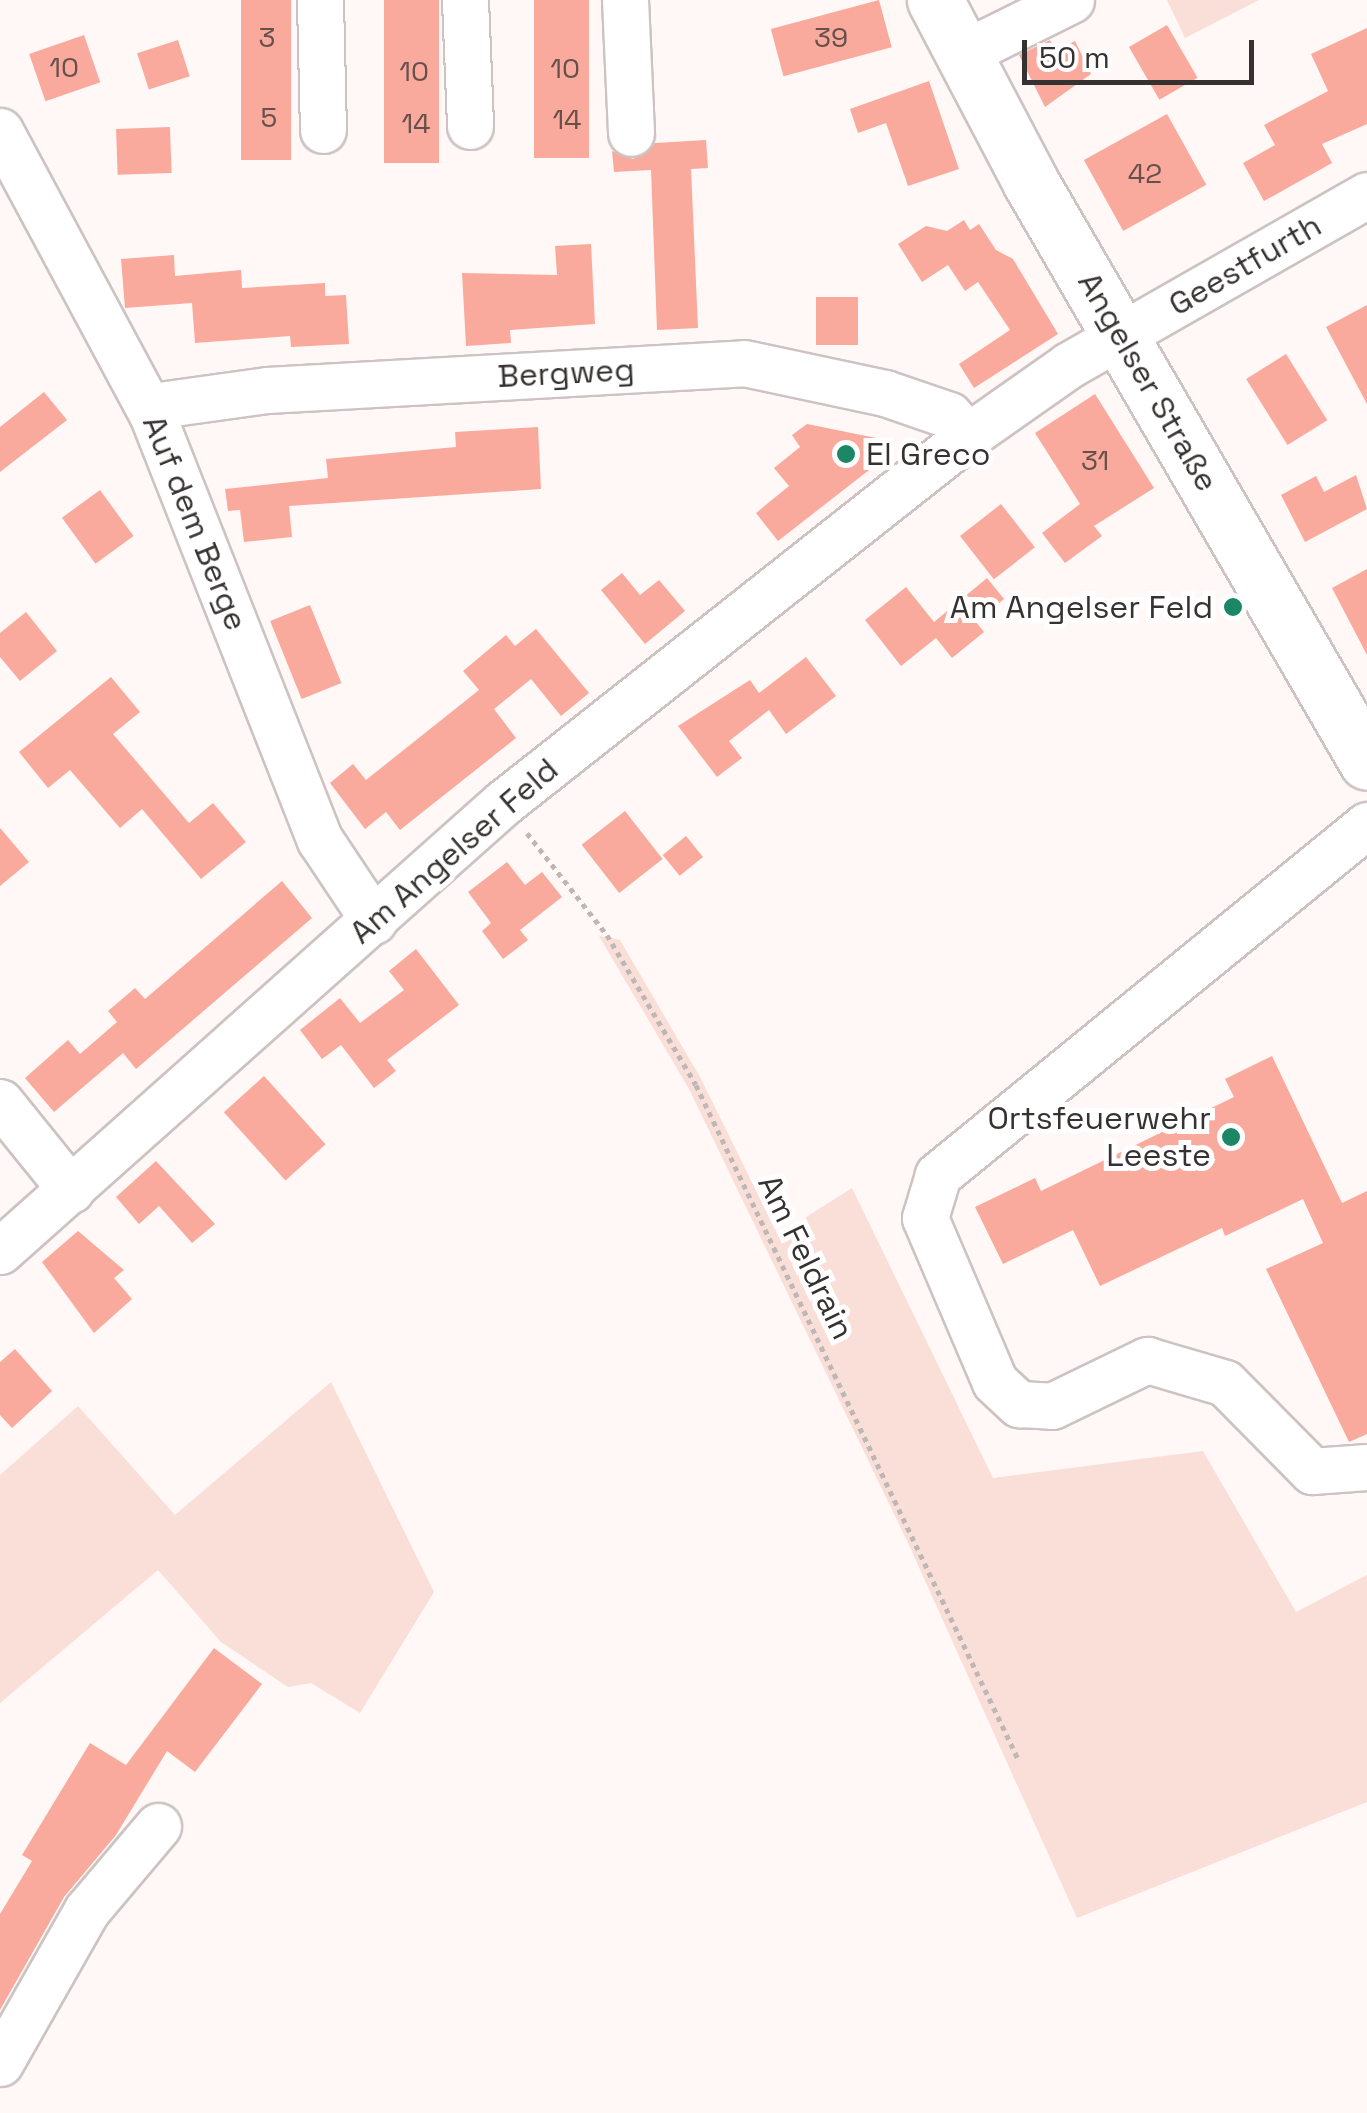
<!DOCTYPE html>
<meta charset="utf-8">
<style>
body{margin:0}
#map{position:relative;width:1367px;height:2113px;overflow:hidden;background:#fff8f6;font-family:"Space Grotesk",sans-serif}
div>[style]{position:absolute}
.green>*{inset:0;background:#faded8}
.building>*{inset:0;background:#faaa9c;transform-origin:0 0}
.path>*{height:5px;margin-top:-2.5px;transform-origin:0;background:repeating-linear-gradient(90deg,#bdb8b6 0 5px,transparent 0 10px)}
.roads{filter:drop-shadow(2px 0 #ccc3c2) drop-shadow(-2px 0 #ccc3c2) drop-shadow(0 2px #ccc3c2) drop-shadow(0 -2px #ccc3c2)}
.minor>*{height:45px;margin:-22.5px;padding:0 22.5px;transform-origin:22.5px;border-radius:22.5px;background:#fff}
.major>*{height:55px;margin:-27.5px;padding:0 27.5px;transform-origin:27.5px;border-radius:27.5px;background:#fff}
.dots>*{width:28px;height:28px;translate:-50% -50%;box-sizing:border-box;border:5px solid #fff;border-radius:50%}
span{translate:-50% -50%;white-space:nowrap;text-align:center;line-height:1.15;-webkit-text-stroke:10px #fff;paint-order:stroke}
.number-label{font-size:28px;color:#66504c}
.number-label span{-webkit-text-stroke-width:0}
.street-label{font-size:32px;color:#353231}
.poi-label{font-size:32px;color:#353231}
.left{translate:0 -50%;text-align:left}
.right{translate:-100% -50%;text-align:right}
.scale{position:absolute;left:1022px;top:40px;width:232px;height:45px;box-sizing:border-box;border:5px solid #353231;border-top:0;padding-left:12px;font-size:30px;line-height:35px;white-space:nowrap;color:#353231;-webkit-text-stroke:8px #fff;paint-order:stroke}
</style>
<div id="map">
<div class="green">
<div style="clip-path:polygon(1167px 0,1259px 0,1185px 38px)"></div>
<div style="clip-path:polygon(599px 936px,620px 940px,700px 1077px,778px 1235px,852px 1188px,993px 1478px,1203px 1451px,1296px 1612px,1367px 1575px,1367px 1802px,1077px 1918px,909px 1545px,689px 1089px)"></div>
<div style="clip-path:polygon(331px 1382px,434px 1592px,360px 1713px,311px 1683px,288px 1687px,221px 1642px,158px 1570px,0 1703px,0 1475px,78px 1406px,175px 1515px)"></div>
</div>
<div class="building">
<div style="left:241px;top:0;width:50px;height:160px"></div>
<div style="left:384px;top:0;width:55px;height:163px"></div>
<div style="left:534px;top:0;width:55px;height:158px"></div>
<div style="left:879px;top:0;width:49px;height:112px;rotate:75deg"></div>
<div style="left:1167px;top:25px;width:61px;height:44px;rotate:60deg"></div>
<div style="clip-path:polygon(1367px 28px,1367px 124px,1322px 144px,1332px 163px,1264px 201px,1243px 163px,1275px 145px,1264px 125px,1328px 91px,1311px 54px)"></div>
<div style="left:84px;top:35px;width:50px;height:58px;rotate:71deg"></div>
<div style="left:178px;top:40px;width:38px;height:43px;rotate:72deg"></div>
<div style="clip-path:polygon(1050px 40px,1055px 51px,1075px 41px,1091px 74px,1045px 107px,1019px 55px)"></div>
<div style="clip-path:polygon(929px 81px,959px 169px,908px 186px,886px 123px,858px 133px,850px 109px)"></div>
<div style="left:1167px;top:114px;width:81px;height:95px;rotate:61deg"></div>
<div style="left:170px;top:127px;width:46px;height:54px;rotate:88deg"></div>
<div style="clip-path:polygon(706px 140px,708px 168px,691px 169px,698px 328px,657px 330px,651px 170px,614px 172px,612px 151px,633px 159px,655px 143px)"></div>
<div style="clip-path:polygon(964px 220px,970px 230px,979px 224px,996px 250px,1013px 259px,1058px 334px,974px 388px,959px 364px,1010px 330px,978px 282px,965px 291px,948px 265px,922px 282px,898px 244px,926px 226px,947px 231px)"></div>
<div style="clip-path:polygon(591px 244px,595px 324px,510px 330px,511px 343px,466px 346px,462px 273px,557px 275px,555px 246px)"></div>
<div style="clip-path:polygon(174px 255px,175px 276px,241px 270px,242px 288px,325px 283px,325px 296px,346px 295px,349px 344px,291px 347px,290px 336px,195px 343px,192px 303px,125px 308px,121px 259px)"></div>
<div style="left:858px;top:297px;width:48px;height:42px;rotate:90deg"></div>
<div style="clip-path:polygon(1367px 305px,1367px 404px,1326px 327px)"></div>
<div style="left:1286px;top:354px;width:78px;height:47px;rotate:58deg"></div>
<div style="clip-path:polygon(44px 392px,67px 420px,0 472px,0 427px)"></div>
<div style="clip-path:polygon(1095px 394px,1154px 488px,1094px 526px,1102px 536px,1065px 563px,1042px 533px,1080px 504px,1035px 433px)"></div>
<div style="clip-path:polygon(807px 424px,881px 439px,887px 456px,778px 541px,756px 513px,789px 486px,774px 468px,800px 447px,792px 435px)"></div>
<div style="clip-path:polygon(538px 427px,541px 489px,289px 506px,292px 537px,244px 542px,240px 510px,228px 511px,225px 489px,328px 478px,326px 459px,456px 447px,455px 432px)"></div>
<div style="clip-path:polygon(1356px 475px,1367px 509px,1305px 542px,1281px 495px,1316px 476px,1324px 492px)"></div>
<div style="left:100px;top:490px;width:57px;height:47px;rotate:54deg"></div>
<div style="left:1001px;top:504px;width:55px;height:52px;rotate:52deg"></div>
<div style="clip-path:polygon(1367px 569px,1367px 655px,1332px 588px)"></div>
<div style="clip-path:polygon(622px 573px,640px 595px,659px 580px,685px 611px,645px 644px,601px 590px)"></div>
<div style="clip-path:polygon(987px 578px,1004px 599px,976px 622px,984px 632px,952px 658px,936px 638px,901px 666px,865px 620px,906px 587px,934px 622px)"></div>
<div style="left:310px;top:605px;width:84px;height:43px;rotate:68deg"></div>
<div style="clip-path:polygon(26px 612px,57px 651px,20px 681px,0 657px,0 633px)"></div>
<div style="clip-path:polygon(536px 629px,589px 693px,561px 716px,531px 679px,494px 709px,516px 738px,400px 830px,386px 812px,365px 829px,330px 783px,353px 764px,366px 780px,479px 690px,463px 671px,506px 635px,515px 646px)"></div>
<div style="clip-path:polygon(806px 657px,836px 696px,786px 734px,769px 710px,729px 741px,742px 758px,717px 777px,678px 726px,750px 680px,759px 693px)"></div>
<div style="clip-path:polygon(111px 677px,140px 712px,113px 734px,189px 823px,213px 803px,246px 842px,201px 879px,142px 809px,120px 828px,70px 770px,48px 788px,19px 752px)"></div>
<div style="left:625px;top:811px;width:61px;height:55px;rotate:52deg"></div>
<div style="clip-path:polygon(0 828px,29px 862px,0 886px)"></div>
<div style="left:686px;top:836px;width:27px;height:30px;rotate:51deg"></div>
<div style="clip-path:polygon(507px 862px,525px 885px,542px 872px,562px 897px,520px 930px,528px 940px,503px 959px,482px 931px,491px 923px,468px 892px)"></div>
<div style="clip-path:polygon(282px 881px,312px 918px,136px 1069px,123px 1053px,54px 1112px,25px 1078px,68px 1040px,80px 1054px,117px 1022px,108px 1011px,135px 988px,145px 999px)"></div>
<div style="clip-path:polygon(416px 949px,459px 1005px,387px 1060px,396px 1071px,374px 1088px,341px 1045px,322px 1059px,300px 1030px,340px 998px,360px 1023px,404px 990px,389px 971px)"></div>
<div style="clip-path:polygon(1272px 1056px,1342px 1203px,1367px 1191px,1367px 1434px,1349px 1442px,1266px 1269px,1323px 1243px,1303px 1199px,1225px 1236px,1222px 1228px,1100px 1286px,1073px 1230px,1003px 1264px,975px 1207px,1035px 1178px,1041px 1191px,1234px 1097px,1225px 1079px)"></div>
<div style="left:264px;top:1076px;width:92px;height:54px;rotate:48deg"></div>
<div style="clip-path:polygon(156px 1161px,215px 1224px,192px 1243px,159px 1206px,139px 1224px,116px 1197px)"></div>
<div style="clip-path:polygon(78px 1231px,124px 1270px,114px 1278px,132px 1299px,94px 1333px,42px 1262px)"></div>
<div style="clip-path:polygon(15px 1349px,52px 1391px,12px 1428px,0 1415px,0 1362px)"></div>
<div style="clip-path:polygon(214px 1648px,262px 1684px,195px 1772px,167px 1751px,116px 1835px,64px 1897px,0 2010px,0 1914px,32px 1861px,22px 1855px,90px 1743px,126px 1765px)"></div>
</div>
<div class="path">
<div style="left:527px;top:833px;width:130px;rotate:51.9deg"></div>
<div style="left:607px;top:935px;width:174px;rotate:59.3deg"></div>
<div style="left:696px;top:1085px;width:747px;rotate:64.46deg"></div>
</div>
<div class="roads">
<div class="minor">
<div style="left:320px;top:0;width:130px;rotate:88.7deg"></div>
<div style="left:465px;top:0;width:126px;rotate:87.7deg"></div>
<div style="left:625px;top:0;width:133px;rotate:87.4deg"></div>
<div style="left:960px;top:55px;width:124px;rotate:-26.4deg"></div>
<div style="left:0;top:131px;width:321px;rotate:61.8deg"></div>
<div style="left:152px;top:414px;width:458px;rotate:68.5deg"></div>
<div style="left:320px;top:840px;width:97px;rotate:56.3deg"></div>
<div style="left:152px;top:414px;width:11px;rotate:-52deg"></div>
<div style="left:159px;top:405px;width:109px;rotate:-7.9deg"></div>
<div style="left:267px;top:390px;width:478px;rotate:-3.2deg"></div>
<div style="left:744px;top:363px;width:144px;rotate:12deg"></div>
<div style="left:885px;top:393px;width:68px;rotate:19deg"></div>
<div style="left:949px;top:415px;width:28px;rotate:48deg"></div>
<div style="left:1367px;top:825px;width:554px;rotate:140.79deg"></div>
<div style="left:938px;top:1175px;width:45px;rotate:106.8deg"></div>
<div style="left:925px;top:1218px;width:178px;rotate:66.9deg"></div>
<div style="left:995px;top:1382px;width:33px;rotate:43deg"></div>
<div style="left:1019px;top:1404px;width:33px;rotate:3deg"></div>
<div style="left:1052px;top:1406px;width:106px;rotate:-25.8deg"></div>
<div style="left:1147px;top:1360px;width:81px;rotate:16.4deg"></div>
<div style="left:1225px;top:1383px;width:124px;rotate:45.3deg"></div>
<div style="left:1312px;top:1471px;width:55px;rotate:-4.2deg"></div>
<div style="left:0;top:1102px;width:113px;rotate:51.1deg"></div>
<div style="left:0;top:1251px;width:674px;rotate:-41.69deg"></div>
<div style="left:503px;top:803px;width:592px;rotate:-38.28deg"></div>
<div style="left:968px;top:436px;width:123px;rotate:-35.1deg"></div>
<div style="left:1069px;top:365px;width:343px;rotate:-29.7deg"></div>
<div style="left:0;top:2063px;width:176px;rotate:-60.4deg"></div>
<div style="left:87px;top:1910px;width:110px;rotate:-49.8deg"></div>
</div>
<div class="major">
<div style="left:935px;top:0;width:207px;rotate:62.3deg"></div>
<div style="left:1031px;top:183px;width:669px;rotate:59.87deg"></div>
</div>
</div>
<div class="dots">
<div style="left:846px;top:454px;background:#1b8764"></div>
<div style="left:1233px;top:607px;background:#1b8764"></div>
<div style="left:1231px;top:1137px;background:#1b8764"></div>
</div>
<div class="number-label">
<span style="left:267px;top:37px">3</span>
<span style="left:831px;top:37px">39</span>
<span style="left:64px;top:67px">10</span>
<span style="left:565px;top:68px">10</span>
<span style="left:414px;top:71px">10</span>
<span style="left:269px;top:117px">5</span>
<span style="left:567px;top:119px">14</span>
<span style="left:416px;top:123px">14</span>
<span style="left:1145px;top:173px">42</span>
<span style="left:1095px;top:460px">31</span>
</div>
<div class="street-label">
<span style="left:1245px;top:265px;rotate:-30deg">Geestfurth</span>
<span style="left:566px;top:373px;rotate:-3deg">Bergweg</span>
<span style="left:1148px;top:382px;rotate:60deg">Angelser Straße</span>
<span style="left:195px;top:523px;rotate:68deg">Auf dem Berge</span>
<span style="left:454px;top:851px;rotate:-41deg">Am Angelser Feld</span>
<span style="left:806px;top:1257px;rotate:64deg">Am Feldrain</span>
</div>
<div class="poi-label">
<span class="left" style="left:866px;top:454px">El Greco</span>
<span class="right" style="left:1213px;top:607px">Am Angelser Feld</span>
<span class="right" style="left:1211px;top:1137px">Ortsfeuerwehr<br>Leeste</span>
</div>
<div class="scale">50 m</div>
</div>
